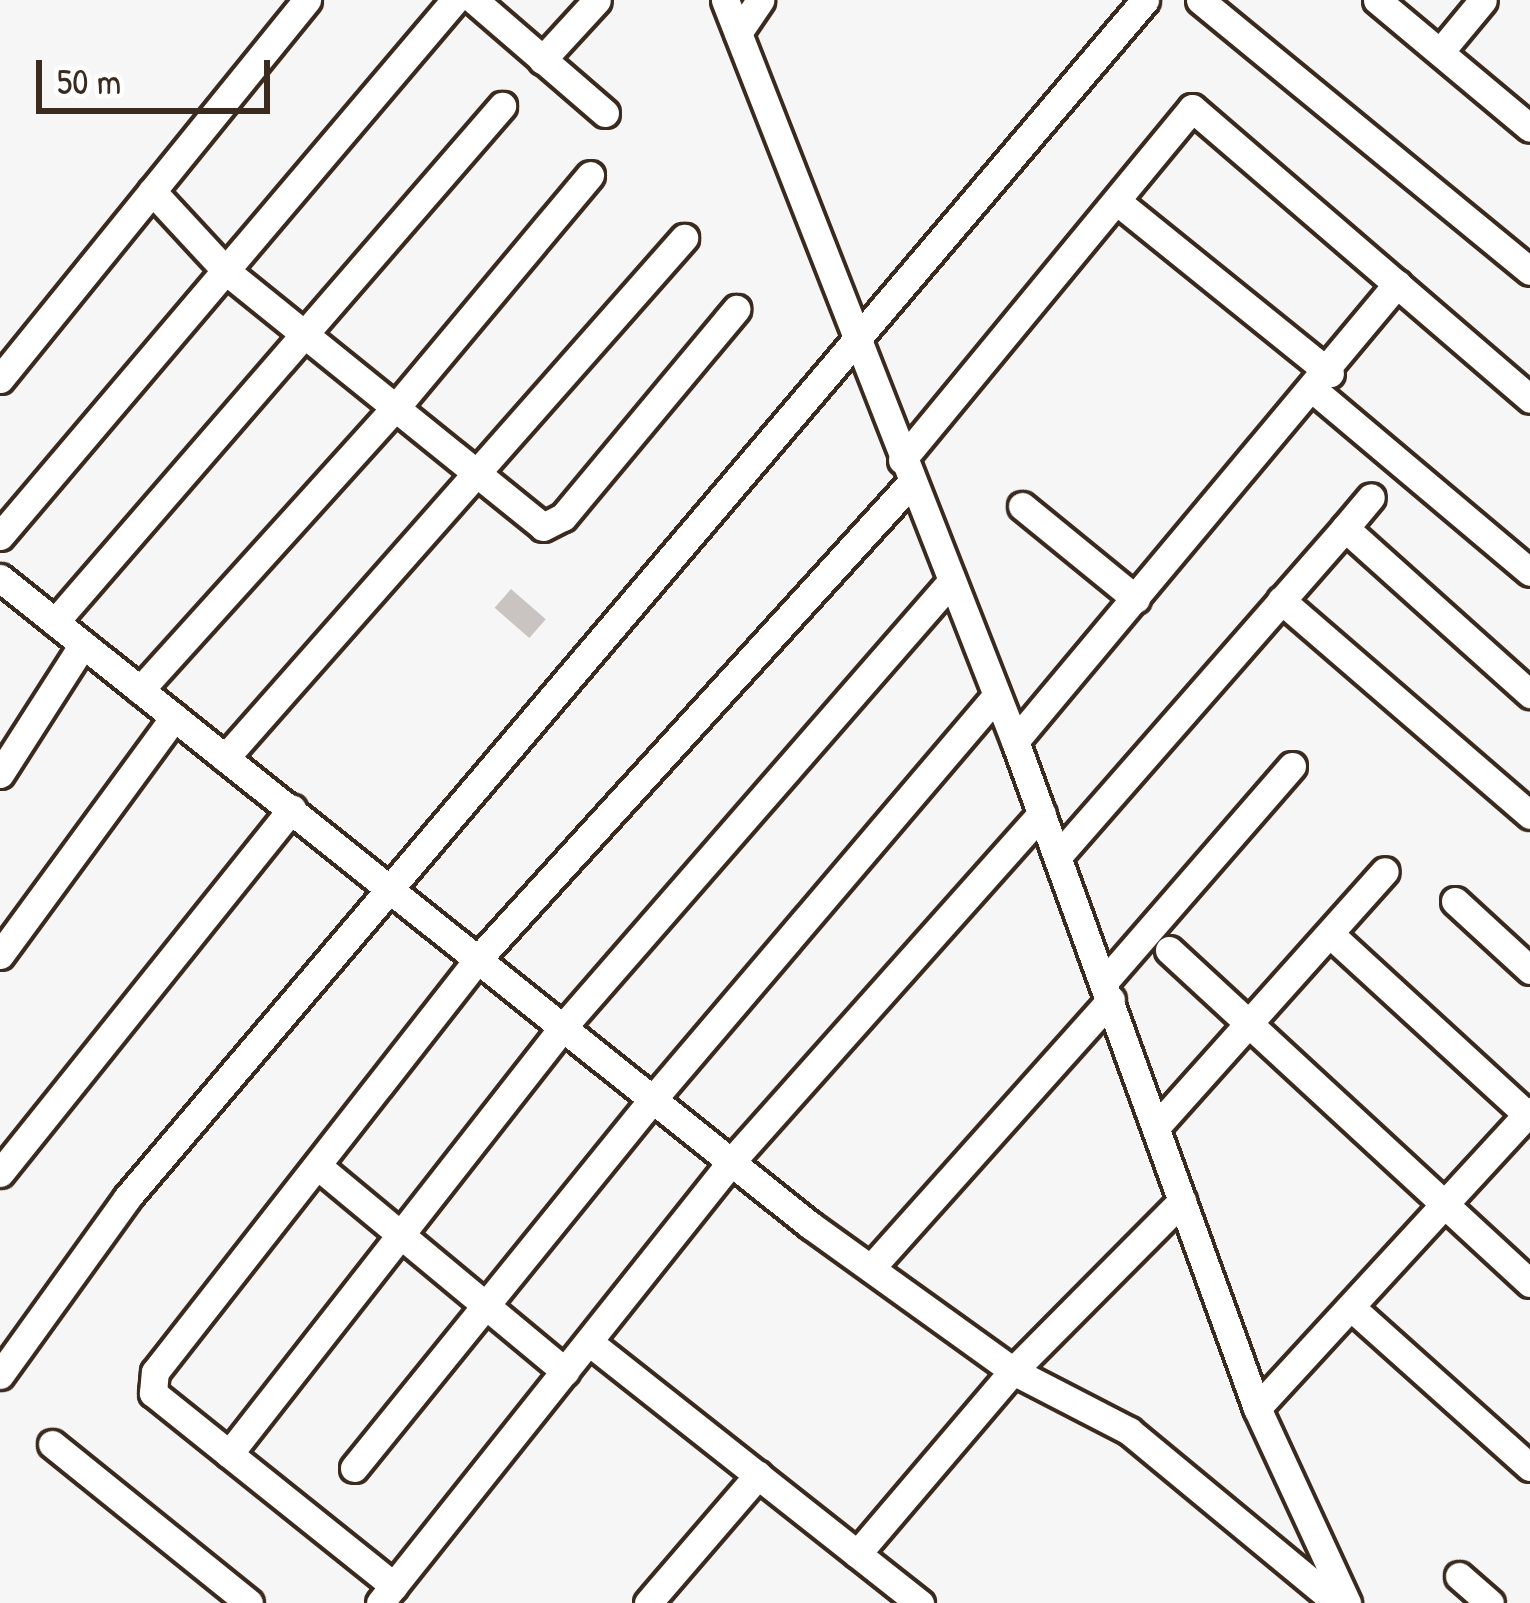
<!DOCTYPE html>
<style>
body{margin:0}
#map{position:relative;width:1530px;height:1603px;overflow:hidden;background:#f7f6f6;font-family:"Patrick Hand",sans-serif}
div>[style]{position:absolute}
.building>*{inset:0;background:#c9c3c1;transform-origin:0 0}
.roads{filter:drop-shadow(3px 0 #3b2a1e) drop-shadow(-3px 0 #3b2a1e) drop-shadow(0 3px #3b2a1e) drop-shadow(0 -3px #3b2a1e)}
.minor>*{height:27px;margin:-13.5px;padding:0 13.5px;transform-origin:13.5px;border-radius:13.5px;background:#fff}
span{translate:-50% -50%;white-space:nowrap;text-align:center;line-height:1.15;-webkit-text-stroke:10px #fff;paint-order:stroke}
.scale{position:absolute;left:36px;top:60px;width:234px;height:54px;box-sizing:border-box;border:6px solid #3b2a1e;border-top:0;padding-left:15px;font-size:36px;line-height:42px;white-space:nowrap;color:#3b2a1e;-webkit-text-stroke:9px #fff;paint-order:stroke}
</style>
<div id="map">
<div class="building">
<div style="left:511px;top:589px;width:46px;height:25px;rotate:41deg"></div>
</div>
<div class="roads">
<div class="minor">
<div style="left:474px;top:0;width:173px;rotate:40.8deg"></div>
<div style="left:725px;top:0;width:796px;rotate:68.63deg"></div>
<div style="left:1015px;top:741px;width:710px;rotate:70.06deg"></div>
<div style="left:1257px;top:1408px;width:215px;rotate:65.2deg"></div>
<div style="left:1200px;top:0;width:427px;rotate:39.4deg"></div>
<div style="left:1377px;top:0;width:199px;rotate:39.9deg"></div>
<div style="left:738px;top:33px;width:40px;rotate:-56deg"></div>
<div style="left:1440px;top:52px;width:67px;rotate:-50.4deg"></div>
<div style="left:542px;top:60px;width:81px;rotate:-47.5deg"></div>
<div style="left:152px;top:191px;width:109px;rotate:47.2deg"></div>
<div style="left:226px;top:271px;width:407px;rotate:38.9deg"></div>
<div style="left:543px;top:527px;width:22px;rotate:-27deg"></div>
<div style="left:563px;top:517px;width:271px;rotate:-50.2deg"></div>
<div style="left:1119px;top:203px;width:271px;rotate:38.9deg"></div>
<div style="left:0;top:379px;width:488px;rotate:-51deg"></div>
<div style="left:1315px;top:391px;width:281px;rotate:40.1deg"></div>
<div style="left:902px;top:460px;width:456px;rotate:-50.5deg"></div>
<div style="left:1192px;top:108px;width:446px;rotate:40.7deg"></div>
<div style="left:1022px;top:506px;width:147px;rotate:39.2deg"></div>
<div style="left:1345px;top:528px;width:40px;rotate:-50deg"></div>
<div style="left:0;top:536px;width:703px;rotate:-49.67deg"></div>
<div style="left:0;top:578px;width:1037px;rotate:38.62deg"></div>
<div style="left:810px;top:1225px;width:250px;rotate:35.7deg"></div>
<div style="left:1013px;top:1371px;width:131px;rotate:27.3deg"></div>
<div style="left:1129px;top:1431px;width:270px;rotate:39.6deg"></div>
<div style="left:1281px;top:600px;width:329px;rotate:40.8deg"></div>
<div style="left:55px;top:622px;width:683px;rotate:-49.1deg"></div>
<div style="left:140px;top:690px;width:383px;rotate:-47.9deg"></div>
<div style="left:397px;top:406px;width:301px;rotate:-50.1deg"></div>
<div style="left:1015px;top:741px;width:596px;rotate:-50.11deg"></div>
<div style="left:225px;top:758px;width:694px;rotate:-48.57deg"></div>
<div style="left:0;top:774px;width:154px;rotate:-57.4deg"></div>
<div style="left:1058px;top:856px;width:436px;rotate:-48.8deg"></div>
<div style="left:1345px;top:528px;width:249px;rotate:41.9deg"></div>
<div style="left:1455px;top:901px;width:102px;rotate:42.6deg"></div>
<div style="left:1330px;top:934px;width:271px;rotate:42.5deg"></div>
<div style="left:1169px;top:950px;width:491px;rotate:42.7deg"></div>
<div style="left:0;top:955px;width:295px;rotate:-53.8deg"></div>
<div style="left:1105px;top:981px;width:285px;rotate:-49deg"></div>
<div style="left:1156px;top:1127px;width:343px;rotate:-48.2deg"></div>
<div style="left:319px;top:1167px;width:320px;rotate:39.7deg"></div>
<div style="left:0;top:1173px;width:467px;rotate:-51.3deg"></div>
<div style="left:871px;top:1268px;width:360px;rotate:-48.2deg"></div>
<div style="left:1353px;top:1309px;width:237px;rotate:41.8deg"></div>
<div style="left:589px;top:1342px;width:422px;rotate:38.3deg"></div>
<div style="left:0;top:1375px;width:218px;rotate:-54.3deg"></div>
<div style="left:127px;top:1198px;width:1572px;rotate:-49.64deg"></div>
<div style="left:1257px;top:1408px;width:403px;rotate:-47.4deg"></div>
<div style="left:52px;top:1444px;width:253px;rotate:38.9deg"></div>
<div style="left:229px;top:1454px;width:542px;rotate:-51.97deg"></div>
<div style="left:563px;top:1027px;width:588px;rotate:-48.93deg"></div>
<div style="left:354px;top:1468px;width:475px;rotate:-51deg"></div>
<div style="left:653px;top:1099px;width:529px;rotate:-49.6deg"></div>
<div style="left:857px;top:1554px;width:240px;rotate:-49.6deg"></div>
<div style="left:1013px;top:1371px;width:240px;rotate:-45.2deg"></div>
<div style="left:1459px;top:1576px;width:41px;rotate:41.1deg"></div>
<div style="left:394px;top:1586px;width:309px;rotate:-141.3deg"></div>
<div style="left:153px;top:1393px;width:21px;rotate:-85deg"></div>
<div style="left:155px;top:1372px;width:524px;rotate:-51.97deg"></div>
<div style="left:478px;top:959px;width:643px;rotate:-47.71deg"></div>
<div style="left:380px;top:1603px;width:564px;rotate:-51.48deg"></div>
<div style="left:731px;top:1162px;width:467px;rotate:-48.3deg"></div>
<div style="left:648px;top:1603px;width:169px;rotate:-49.3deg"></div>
</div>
</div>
<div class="scale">50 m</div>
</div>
